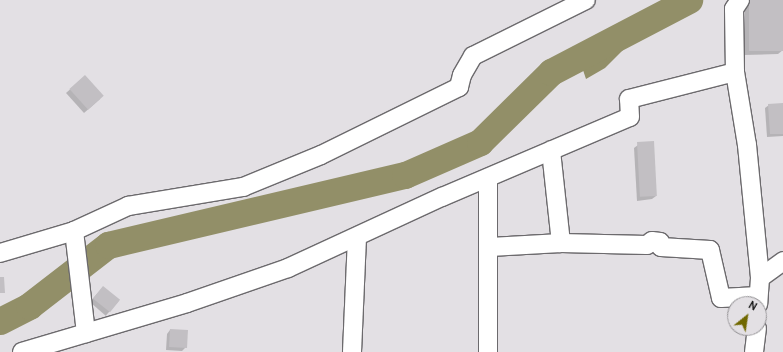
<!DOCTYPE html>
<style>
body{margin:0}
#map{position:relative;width:783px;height:352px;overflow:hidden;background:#e3e0e4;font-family:Overpass,sans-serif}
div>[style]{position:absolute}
.water>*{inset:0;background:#928f68}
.shadow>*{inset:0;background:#0003;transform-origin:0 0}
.river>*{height:27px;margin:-13.5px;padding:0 13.5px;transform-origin:13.5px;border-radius:13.5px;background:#928f68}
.building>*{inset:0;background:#c2bfc3;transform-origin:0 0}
.roads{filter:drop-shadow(1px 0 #6c6a6d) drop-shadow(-1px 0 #6c6a6d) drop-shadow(0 1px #6c6a6d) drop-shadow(0 -1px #6c6a6d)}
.street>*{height:18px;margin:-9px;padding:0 9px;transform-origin:9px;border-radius:9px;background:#fff}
span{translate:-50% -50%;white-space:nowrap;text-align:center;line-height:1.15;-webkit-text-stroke:3px #e3e0e4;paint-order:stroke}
.north{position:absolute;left:727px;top:296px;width:40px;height:40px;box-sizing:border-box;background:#e3e0e4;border:1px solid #939194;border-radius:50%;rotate:30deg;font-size:11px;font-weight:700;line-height:16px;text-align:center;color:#1a1a1b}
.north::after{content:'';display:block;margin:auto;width:14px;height:18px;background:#706800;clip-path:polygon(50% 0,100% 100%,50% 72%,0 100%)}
</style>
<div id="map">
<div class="water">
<div style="clip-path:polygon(675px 0,698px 0,632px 41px,605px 68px,586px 79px,582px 67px,599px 60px,623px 32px)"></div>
</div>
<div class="shadow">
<div style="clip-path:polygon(749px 0,783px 0,783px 50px,778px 54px,744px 55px,745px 5px)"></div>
<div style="clip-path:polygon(85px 76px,100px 99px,84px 113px,66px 93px)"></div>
<div style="clip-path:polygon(783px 104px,783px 136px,767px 137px,765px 108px,769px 105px)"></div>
<div style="clip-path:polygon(638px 145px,656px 196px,652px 199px,637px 201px,634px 148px)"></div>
<div style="left:103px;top:287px;width:21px;height:20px;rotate:41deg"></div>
<div style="clip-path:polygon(170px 330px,186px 347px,182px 351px,166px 350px,167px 334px)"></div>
</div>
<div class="river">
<div style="left:0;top:321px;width:33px;rotate:-27deg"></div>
<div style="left:29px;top:306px;width:100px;rotate:-37.7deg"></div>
<div style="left:108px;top:245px;width:305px;rotate:-13.3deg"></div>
<div style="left:405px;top:175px;width:82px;rotate:-23.7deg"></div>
<div style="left:480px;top:142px;width:100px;rotate:-44.6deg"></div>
<div style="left:551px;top:72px;width:156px;rotate:-27.6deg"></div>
</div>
<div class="building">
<div style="left:749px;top:0;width:34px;height:51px"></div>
<div style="left:85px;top:75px;width:28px;height:21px;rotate:48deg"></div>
<div style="clip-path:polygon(783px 103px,783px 134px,770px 134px,768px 104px)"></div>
<div style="left:654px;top:141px;width:55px;height:17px;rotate:87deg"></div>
<div style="clip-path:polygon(0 277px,4px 277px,5px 293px,0 293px)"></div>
<div style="left:103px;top:286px;width:22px;height:16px;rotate:39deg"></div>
<div style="left:170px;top:329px;width:18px;height:18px;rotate:3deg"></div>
</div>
<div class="roads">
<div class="street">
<div style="left:740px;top:0;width:11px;rotate:124deg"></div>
<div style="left:734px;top:9px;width:63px;rotate:89.1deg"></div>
<div style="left:735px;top:72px;width:74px;rotate:80.7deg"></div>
<div style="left:747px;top:145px;width:134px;rotate:84.4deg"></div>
<div style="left:760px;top:278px;width:26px;rotate:94deg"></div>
<div style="left:74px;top:231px;width:103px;rotate:83.3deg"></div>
<div style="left:561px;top:243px;width:86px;rotate:1.3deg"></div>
<div style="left:647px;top:245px;width:6px;rotate:-39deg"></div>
<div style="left:652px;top:241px;width:8px;rotate:7deg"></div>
<div style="left:660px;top:242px;width:5px;rotate:79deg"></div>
<div style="left:661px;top:247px;width:49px;rotate:3.5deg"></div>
<div style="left:710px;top:250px;width:49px;rotate:77.1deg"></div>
<div style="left:721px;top:298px;width:37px;rotate:-3deg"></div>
<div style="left:490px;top:247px;width:71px;rotate:-3.2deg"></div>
<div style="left:561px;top:243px;width:93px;rotate:-96.2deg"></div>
<div style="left:0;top:253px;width:77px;rotate:-16.6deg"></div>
<div style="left:74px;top:231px;width:60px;rotate:-24.8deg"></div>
<div style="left:128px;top:206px;width:117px;rotate:-9.4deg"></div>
<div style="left:243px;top:187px;width:84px;rotate:-22.3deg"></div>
<div style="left:321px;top:155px;width:154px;rotate:-26.2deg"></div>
<div style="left:459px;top:87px;width:12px;rotate:-76deg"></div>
<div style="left:462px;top:75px;width:22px;rotate:-60deg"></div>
<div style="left:473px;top:56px;width:126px;rotate:-26.4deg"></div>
<div style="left:760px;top:278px;width:29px;rotate:-36deg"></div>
<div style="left:22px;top:352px;width:172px;rotate:-16.5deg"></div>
<div style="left:187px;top:303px;width:107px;rotate:-19.1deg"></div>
<div style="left:288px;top:268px;width:170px;rotate:-24.8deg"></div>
<div style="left:442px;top:197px;width:204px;rotate:-23.1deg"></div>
<div style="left:630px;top:117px;width:18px;rotate:-93deg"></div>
<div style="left:629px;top:99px;width:109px;rotate:-14.3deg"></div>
<div style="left:352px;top:352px;width:115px;rotate:-87.5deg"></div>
<div style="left:488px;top:352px;width:174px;rotate:-90deg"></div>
<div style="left:754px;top:352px;width:24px;rotate:-83deg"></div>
</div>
</div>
<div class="north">N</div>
</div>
